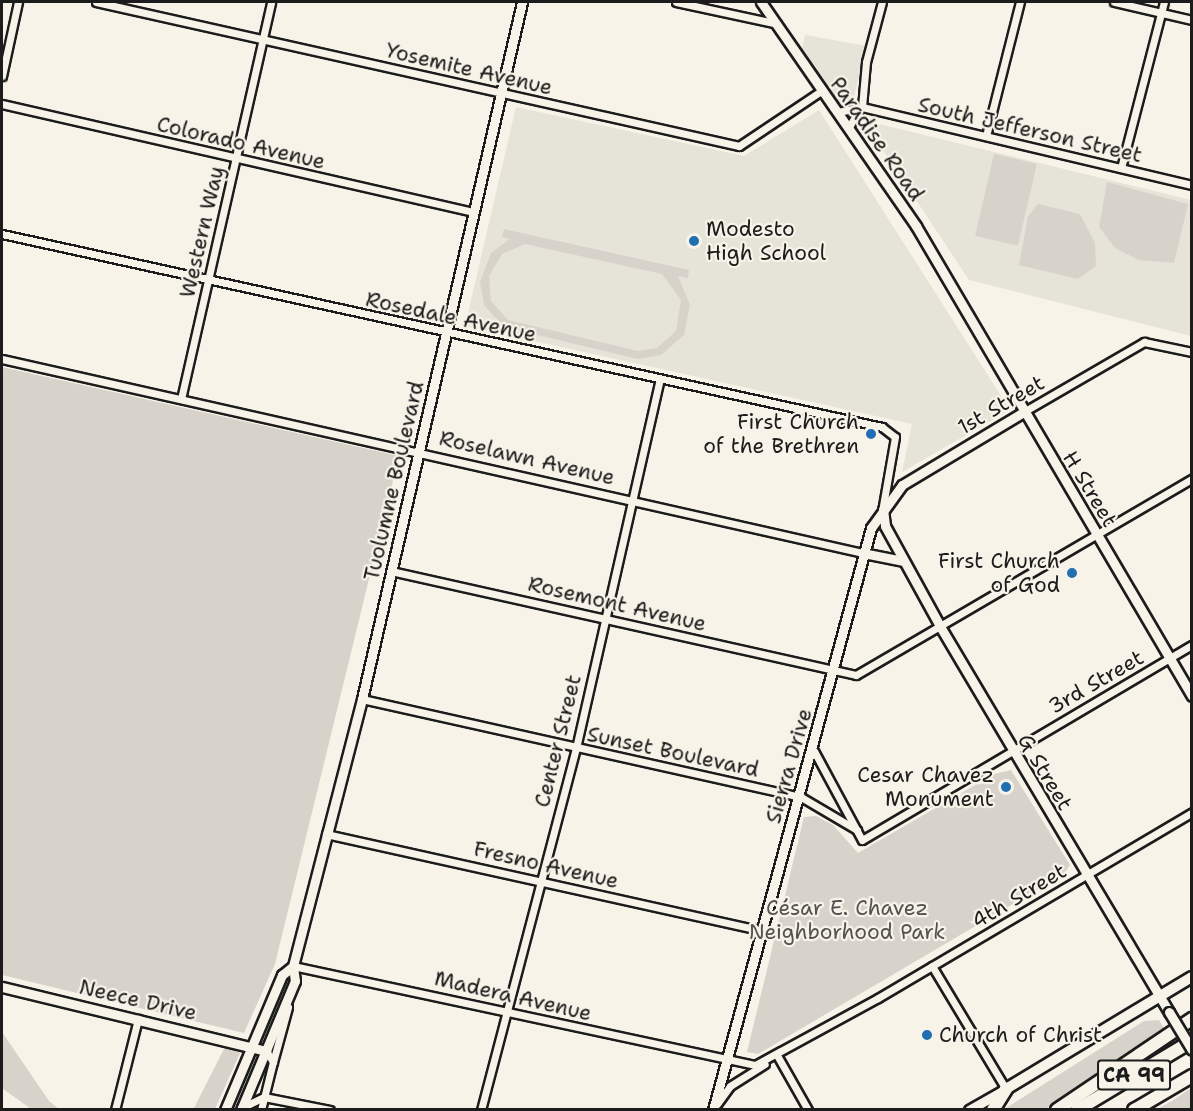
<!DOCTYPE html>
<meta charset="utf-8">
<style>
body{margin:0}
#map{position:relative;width:1193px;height:1111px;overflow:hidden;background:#f7f3e8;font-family:"Shantell Sans",sans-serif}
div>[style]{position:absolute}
.built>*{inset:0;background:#e6e3d9}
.green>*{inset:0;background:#d7d3cb;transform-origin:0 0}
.roads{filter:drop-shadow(2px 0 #1c1c1c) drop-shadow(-2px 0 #1c1c1c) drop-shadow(0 2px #1c1c1c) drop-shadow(0 -2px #1c1c1c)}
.street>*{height:7px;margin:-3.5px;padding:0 3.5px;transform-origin:3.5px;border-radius:3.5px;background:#f7f3e8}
.secondary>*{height:9px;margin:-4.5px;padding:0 4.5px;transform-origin:4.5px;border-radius:4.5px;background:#f7f3e8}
.primary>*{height:10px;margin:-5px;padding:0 5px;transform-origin:5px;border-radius:5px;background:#f7f3e8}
.highway>*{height:12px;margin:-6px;padding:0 6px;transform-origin:6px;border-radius:6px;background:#f7f3e8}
.bridges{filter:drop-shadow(2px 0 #1c1c1c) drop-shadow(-2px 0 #1c1c1c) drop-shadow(0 2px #1c1c1c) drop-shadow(0 -2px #1c1c1c)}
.secondary-bridge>*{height:9px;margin:-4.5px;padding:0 4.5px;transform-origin:4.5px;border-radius:4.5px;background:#f7f3e8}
.dots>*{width:16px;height:16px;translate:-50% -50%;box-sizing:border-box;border:3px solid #f7f3e8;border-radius:50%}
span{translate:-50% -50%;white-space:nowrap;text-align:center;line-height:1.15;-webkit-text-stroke:4.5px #f7f3e8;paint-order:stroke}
.shield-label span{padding:2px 4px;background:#f7f3e8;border:2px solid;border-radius:4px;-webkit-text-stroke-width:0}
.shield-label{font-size:20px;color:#1c1c1c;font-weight:700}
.street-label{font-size:21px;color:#1c1c1c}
.poi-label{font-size:21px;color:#1c1c1c}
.left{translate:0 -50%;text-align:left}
.right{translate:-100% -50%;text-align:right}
.park-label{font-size:21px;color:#545351}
.frame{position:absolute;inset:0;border:3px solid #1c1c1c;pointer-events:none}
</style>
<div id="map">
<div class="built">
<div style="clip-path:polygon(805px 35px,867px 46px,851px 108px,834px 104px,801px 53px)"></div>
<div style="clip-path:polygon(516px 107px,744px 156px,819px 110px,1010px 410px,902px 472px,912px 424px,465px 326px)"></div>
<div style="clip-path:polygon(871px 122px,1191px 200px,1191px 336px,969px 280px,867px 126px)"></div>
</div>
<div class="green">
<div style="left:994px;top:154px;width:44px;height:84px;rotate:13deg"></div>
<div style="clip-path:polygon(1107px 182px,1188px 204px,1174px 263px,1139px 260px,1115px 248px,1099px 227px)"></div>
<div style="clip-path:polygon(1038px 204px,1080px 214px,1095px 243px,1096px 266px,1078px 279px,1019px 265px,1028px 216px)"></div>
<div style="clip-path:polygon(evenodd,504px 229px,689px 270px,688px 278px,678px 276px,690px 305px,684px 335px,661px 355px,638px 359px,504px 327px,484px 305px,480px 282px,491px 253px,510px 239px,502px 237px,504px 229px,525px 244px,662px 274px,681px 300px,676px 331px,657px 348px,638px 351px,508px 320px,491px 301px,489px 276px,502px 254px,525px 244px)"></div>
<div style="clip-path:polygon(2px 367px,399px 456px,275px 964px,244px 1033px,2px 975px)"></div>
<div style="clip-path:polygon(1011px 770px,1070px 865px,1064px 874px,758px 1054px,747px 1052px,804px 817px,816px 816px,833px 825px,858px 853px,994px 774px)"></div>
<div style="clip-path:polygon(1159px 1020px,1165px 1030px,1046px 1109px,1003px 1110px,1144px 1021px)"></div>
<div style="clip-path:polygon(2px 1032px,49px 1101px,59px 1109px,31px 1109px,2px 1088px)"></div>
<div style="clip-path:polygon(225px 1047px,240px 1053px,215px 1109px,193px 1110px)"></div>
<div style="clip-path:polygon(1191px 1088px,1191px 1109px,1157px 1109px,1172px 1101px)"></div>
</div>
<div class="roads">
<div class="street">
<div style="left:96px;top:2px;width:659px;rotate:12.62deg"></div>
<div style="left:739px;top:146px;width:99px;rotate:-33.9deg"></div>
<div style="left:676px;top:2px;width:100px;rotate:12.1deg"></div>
<div style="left:1114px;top:2px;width:80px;rotate:13deg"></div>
<div style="left:2px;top:76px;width:76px;rotate:-77.8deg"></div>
<div style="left:2px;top:104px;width:484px;rotate:12.9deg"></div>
<div style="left:862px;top:107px;width:45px;rotate:-84.9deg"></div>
<div style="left:866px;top:62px;width:62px;rotate:-75.1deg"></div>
<div style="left:838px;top:112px;width:25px;rotate:-12deg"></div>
<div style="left:862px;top:107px;width:339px;rotate:13.3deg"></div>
<div style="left:849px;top:127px;width:22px;rotate:-60deg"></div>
<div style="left:986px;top:136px;width:138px;rotate:-75.8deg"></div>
<div style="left:1121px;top:168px;width:171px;rotate:-75.5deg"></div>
<div style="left:2px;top:234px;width:901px;rotate:12.37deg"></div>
<div style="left:882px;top:427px;width:16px;rotate:38deg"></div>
<div style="left:895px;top:437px;width:70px;rotate:99.9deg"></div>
<div style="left:2px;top:359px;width:883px;rotate:12.7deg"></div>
<div style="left:181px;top:399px;width:407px;rotate:-77.2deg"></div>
<div style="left:1025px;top:411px;width:138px;rotate:-30.1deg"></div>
<div style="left:1144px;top:342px;width:49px;rotate:11.8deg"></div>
<div style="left:391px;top:571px;width:476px;rotate:12.6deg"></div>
<div style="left:856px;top:675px;width:389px;rotate:-30.3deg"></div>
<div style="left:362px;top:699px;width:450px;rotate:12.6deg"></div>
<div style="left:801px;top:797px;width:65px;rotate:30.5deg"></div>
<div style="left:814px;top:751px;width:101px;rotate:61.7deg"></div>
<div style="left:862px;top:840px;width:383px;rotate:-30.6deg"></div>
<div style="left:326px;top:834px;width:444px;rotate:12.5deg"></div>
<div style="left:293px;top:966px;width:472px;rotate:12.1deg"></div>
<div style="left:755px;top:1065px;width:140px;rotate:-28.6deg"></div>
<div style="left:878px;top:998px;width:365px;rotate:-30.6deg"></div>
<div style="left:932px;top:966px;width:144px;rotate:59deg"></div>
<div style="left:778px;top:1057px;width:61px;rotate:60.5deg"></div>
<div style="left:273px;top:1062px;width:57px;rotate:-74.7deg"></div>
<div style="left:717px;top:1104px;width:22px;rotate:-54deg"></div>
<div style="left:730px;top:1086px;width:41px;rotate:-32.2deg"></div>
<div style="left:241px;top:1108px;width:25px;rotate:-26deg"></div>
<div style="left:264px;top:1097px;width:67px;rotate:11.1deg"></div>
<div style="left:115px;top:1110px;width:94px;rotate:-75.8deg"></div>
<div style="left:261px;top:1110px;width:49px;rotate:-76deg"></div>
<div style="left:273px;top:1062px;width:13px;rotate:-122deg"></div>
<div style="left:481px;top:1110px;width:374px;rotate:-75.3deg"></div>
<div style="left:576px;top:748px;width:378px;rotate:-77.2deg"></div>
</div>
<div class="secondary">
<div style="left:761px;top:2px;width:272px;rotate:55.3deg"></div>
<div style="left:916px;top:226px;width:545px;rotate:59.58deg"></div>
<div style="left:883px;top:509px;width:17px;rotate:83deg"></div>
<div style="left:885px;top:526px;width:116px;rotate:61.2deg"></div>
<div style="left:941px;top:628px;width:447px;rotate:59.3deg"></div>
<div style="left:863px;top:553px;width:41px;rotate:11.3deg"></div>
<div style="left:2px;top:987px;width:272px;rotate:13.6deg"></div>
<div style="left:225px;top:1110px;width:147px;rotate:-67.1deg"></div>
<div style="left:282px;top:975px;width:14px;rotate:-39deg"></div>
<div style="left:241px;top:1110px;width:140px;rotate:-67.3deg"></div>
<div style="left:295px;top:981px;width:15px;rotate:-98deg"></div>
<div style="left:293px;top:966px;width:276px;rotate:-75.5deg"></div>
<div style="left:362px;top:699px;width:715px;rotate:-77.07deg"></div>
<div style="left:713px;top:1110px;width:603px;rotate:-74.81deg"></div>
<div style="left:871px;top:528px;width:53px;rotate:-54.2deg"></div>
<div style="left:902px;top:485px;width:144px;rotate:-31deg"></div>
<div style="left:969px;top:1110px;width:40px;rotate:-29.7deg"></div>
</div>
<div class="primary">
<div style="left:1006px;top:1089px;width:217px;rotate:-31.1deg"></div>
</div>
<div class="highway">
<div style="left:993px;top:1110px;width:25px;rotate:-58deg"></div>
<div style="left:1057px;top:1110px;width:163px;rotate:-34deg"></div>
<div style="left:1077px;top:1110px;width:134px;rotate:-31deg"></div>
<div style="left:1134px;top:1110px;width:67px;rotate:-30.4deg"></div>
</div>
</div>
<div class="bridges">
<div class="secondary-bridge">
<div style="left:1169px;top:1012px;width:44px;rotate:58.8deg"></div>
</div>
</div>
<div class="dots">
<div style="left:694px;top:241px;background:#1f6fb2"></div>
<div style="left:871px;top:434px;background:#1f6fb2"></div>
<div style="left:1072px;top:573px;background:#1f6fb2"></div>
<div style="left:1006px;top:787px;background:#1f6fb2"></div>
<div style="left:927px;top:1035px;background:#1f6fb2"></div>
</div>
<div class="shield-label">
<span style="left:1134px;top:1075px">CA 99</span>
</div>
<div class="street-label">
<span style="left:469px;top:69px;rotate:13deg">Yosemite Avenue</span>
<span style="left:1030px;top:130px;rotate:13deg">South Jefferson Street</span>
<span style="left:877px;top:139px;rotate:55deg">Paradise Road</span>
<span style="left:241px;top:143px;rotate:13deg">Colorado Avenue</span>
<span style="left:202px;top:232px;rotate:-77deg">Western Way</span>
<span style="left:451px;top:317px;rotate:12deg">Rosedale Avenue</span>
<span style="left:1001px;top:405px;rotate:-30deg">1st Street</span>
<span style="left:527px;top:458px;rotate:13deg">Roselawn Avenue</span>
<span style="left:394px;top:481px;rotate:-77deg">Tuolumne Boulevard</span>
<span style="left:1090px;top:489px;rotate:59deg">H Street</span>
<span style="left:617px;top:604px;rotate:13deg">Rosemont Avenue</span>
<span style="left:1096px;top:682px;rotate:-30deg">3rd Street</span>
<span style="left:558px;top:741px;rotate:-76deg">Center Street</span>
<span style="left:673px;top:752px;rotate:12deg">Sunset Boulevard</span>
<span style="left:789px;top:766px;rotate:-74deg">Sierra Drive</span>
<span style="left:1045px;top:772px;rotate:59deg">G Street</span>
<span style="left:546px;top:865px;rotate:13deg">Fresno Avenue</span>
<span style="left:1019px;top:896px;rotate:-31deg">4th Street</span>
<span style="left:513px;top:996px;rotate:13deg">Madera Avenue</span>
<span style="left:138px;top:1000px;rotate:13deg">Neece Drive</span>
</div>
<div class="poi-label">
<span class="left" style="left:706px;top:241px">Modesto<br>High School</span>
<span class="right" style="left:859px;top:434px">First Church<br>of the Brethren</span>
<span class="right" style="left:1060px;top:573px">First Church<br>of God</span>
<span class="right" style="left:994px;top:787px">Cesar Chavez<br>Monument</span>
<span class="left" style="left:939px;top:1035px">Church of Christ</span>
</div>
<div class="park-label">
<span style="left:847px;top:920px">César E. Chavez<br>Neighborhood Park</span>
</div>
<div class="frame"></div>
</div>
